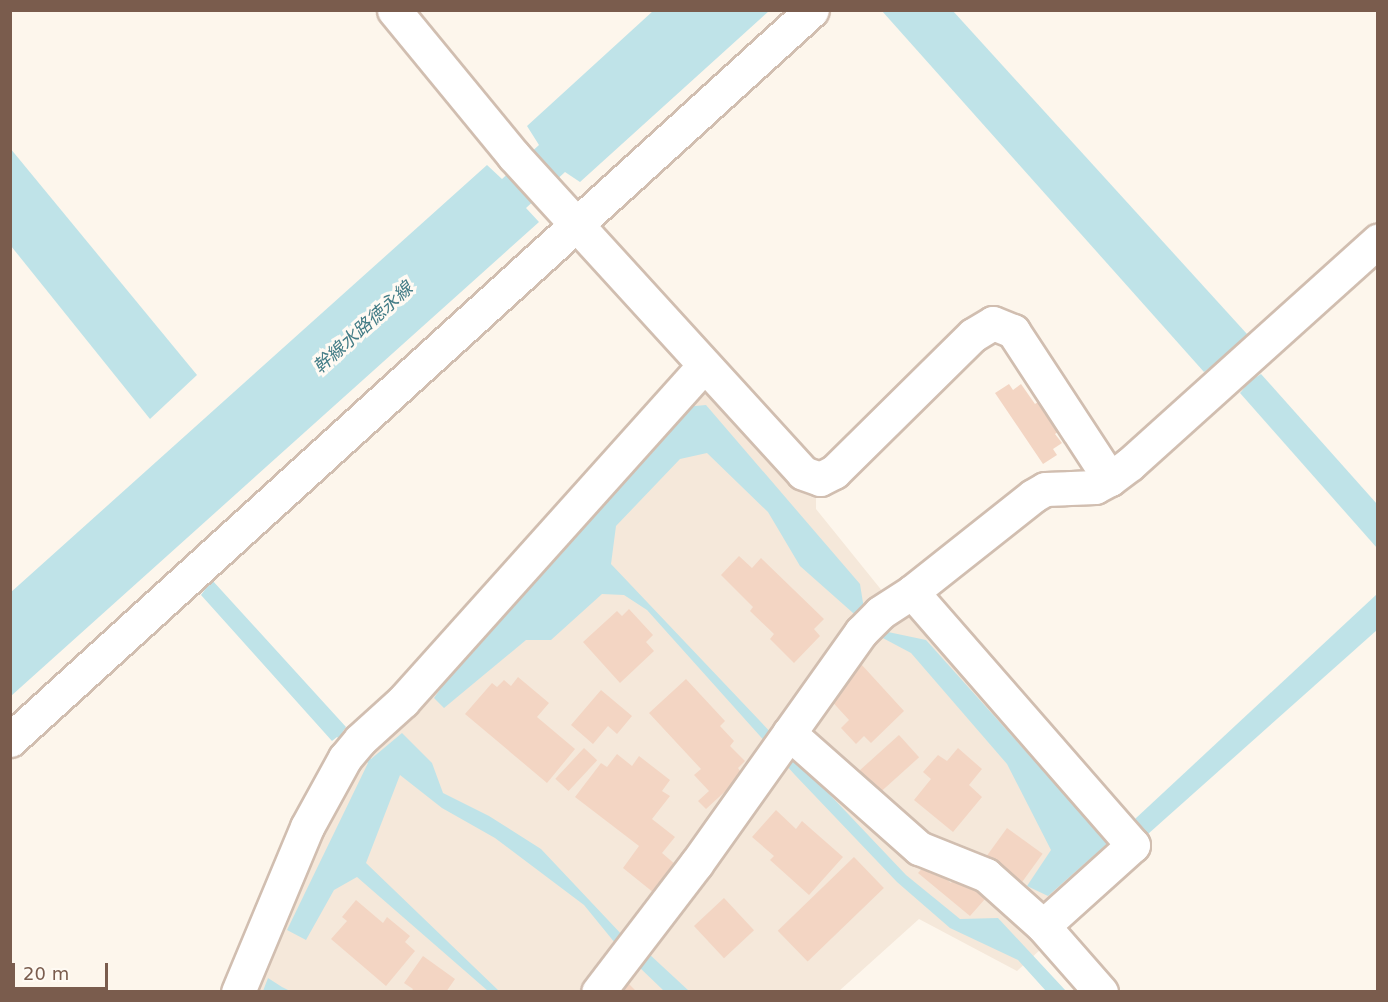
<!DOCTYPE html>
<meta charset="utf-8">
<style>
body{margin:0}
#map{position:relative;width:1388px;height:1002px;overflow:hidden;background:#fdf6ec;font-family:"DejaVu Sans","Noto Sans JP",sans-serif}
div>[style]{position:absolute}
.residential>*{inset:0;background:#f5e8da}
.water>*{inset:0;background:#bfe3e8}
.building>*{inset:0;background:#f3d5c3;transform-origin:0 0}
.roads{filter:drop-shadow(2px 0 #d1beb0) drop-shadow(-2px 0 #d1beb0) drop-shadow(0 2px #d1beb0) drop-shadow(0 -2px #d1beb0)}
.minor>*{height:33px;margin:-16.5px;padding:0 16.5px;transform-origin:16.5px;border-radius:16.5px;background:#fff}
span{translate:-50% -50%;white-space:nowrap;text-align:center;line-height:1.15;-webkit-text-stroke:6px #fffaf3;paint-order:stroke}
.water-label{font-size:18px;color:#437c86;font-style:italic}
.frame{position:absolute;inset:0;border:12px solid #7a5c4d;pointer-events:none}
.scale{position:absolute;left:12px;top:963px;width:96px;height:27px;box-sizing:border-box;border:3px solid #7a5c4d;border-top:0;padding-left:8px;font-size:18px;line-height:21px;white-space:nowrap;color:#7a5c4d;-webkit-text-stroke:4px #fffaf3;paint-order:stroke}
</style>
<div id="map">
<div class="residential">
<div style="clip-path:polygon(700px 344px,816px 467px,816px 509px,883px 592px,914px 578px,1148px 851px,1017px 971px,919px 919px,839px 991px,225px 992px,328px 758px)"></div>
</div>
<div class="water">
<div style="clip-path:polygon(653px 11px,769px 11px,580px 182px,565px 172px,526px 208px,539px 222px,11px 696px,10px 593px,487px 165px,502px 179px,539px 145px,527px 126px)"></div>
<div style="clip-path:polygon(882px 11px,953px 11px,1247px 334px,1227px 355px,1204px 372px)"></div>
<div style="clip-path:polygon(10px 148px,197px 375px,150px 419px,11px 246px)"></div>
<div style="clip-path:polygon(1261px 374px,1377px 504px,1377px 548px,1240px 393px,1250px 381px)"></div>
<div style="clip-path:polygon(706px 405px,860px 584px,864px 609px,888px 632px,926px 640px,1108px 843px,1048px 896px,1027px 886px,1051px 850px,1007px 764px,911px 653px,879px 636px,800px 566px,768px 512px,707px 453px,680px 459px,616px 526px,611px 564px,906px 875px,960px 919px,998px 918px,1066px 991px,1046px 991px,1018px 960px,950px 928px,897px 882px,795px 775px,647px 610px,624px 595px,602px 594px,551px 640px,526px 640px,444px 708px,434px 698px,470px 644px,684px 407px)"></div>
<div style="clip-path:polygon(212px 580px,346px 727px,342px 733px,371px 759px,402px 733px,432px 763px,443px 793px,489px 816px,541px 849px,624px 937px,615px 943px,584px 905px,495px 838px,442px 808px,400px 775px,366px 863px,499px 991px,488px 991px,357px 877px,334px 890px,306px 940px,287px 930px,368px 763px,337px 737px,332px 741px,201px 595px)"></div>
<div style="clip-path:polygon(1377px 594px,1377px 630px,1148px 834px,1135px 819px)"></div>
<div style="clip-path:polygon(648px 953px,689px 991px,664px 991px,638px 966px)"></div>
<div style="clip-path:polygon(268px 978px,282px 987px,290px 991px,263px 991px)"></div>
</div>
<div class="building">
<div style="clip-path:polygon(1009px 384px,1013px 390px,1021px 384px,1035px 404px,1041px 400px,1061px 430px,1055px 434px,1062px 443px,1053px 449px,1057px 455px,1043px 464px,995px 393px)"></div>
<div style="clip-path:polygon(739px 556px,752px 568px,761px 558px,824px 619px,814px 629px,820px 636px,794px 663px,770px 639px,774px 634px,750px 611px,753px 607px,721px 575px)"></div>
<div style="clip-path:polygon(629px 609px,653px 635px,646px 642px,654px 651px,620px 683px,583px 642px,617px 611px,622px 616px)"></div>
<div style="clip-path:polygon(861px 664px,904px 711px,871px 743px,864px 736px,856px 744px,841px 728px,849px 720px,827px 696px)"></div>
<div style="clip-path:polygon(518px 677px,549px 703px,537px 717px,575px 749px,547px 783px,465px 714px,492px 683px,497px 687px,504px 680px,511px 686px)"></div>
<div style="clip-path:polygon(686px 679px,725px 721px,720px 726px,734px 741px,730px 746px,745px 761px,738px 768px,743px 775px,706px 809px,698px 801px,709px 791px,694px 775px,701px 769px,649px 713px)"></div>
<div style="clip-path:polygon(601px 690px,632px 716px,617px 734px,608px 726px,593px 744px,571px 725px)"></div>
<div style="left:899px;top:735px;width:30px;height:53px;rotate:48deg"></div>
<div style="left:584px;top:748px;width:18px;height:42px;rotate:43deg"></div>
<div style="clip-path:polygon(958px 748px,982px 769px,969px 785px,982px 797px,953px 832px,914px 800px,931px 779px,923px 772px,938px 755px,947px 761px)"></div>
<div style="clip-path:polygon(617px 754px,632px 766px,639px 756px,670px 780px,662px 791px,670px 796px,652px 819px,675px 837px,662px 853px,676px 865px,654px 893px,623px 868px,639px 846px,575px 797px,601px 763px,607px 767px)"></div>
<div style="clip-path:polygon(776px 810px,796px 829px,802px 821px,843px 857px,809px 895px,770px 860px,774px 856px,752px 837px)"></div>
<div style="left:1007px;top:828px;width:44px;height:41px;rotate:36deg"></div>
<div style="left:854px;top:857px;width:43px;height:106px;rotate:46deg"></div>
<div style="clip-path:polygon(927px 863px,951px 883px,957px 875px,985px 899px,970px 916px,918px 873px)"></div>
<div style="left:724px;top:898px;width:44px;height:41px;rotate:47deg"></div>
<div style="clip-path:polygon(356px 900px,383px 923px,387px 917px,410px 936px,405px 942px,415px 951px,386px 986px,331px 939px,347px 921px,342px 917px)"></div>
<div style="clip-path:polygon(423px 956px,455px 979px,446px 992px,411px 992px,413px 989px,404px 983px)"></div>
<div style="clip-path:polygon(628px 983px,637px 992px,621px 992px)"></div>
</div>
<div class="roads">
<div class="minor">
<div style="left:394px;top:10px;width:188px;rotate:50.6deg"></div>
<div style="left:513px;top:155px;width:430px;rotate:47.6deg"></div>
<div style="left:803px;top:473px;width:18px;rotate:19deg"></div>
<div style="left:820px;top:479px;width:16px;rotate:-27deg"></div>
<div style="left:834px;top:472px;width:195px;rotate:-44.6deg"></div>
<div style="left:973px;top:335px;width:23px;rotate:-31deg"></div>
<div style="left:993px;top:323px;width:22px;rotate:22deg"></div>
<div style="left:1013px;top:331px;width:177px;rotate:56.8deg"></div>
<div style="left:1110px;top:479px;width:17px;rotate:152deg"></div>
<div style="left:1095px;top:487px;width:50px;rotate:177.7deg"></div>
<div style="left:1045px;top:489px;width:14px;rotate:150deg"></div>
<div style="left:1033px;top:496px;width:154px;rotate:141.6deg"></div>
<div style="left:912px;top:592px;width:38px;rotate:147deg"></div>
<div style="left:880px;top:613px;width:27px;rotate:135deg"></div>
<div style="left:861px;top:632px;width:285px;rotate:125.4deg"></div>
<div style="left:696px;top:864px;width:161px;rotate:127.4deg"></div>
<div style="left:1110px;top:479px;width:25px;rotate:-37deg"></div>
<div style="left:1130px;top:464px;width:334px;rotate:-42deg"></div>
<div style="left:912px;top:592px;width:336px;rotate:48.9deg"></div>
<div style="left:1133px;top:845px;width:121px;rotate:138deg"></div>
<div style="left:789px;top:733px;width:174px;rotate:41.5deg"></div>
<div style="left:919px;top:848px;width:72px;rotate:21.9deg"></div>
<div style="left:986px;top:875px;width:76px;rotate:41.8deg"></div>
<div style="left:1043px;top:926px;width:88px;rotate:48.7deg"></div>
<div style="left:10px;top:740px;width:1084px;rotate:-42.31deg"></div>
<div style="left:238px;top:992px;width:179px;rotate:-67.3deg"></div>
<div style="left:307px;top:827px;width:79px;rotate:-61.2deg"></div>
<div style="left:345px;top:758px;width:23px;rotate:-50deg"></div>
<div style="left:360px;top:740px;width:58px;rotate:-42.2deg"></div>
<div style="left:403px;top:701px;width:451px;rotate:-48.1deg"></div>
</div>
</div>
<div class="water-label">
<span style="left:363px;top:328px;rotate:-42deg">幹線水路徳永線</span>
</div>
<div class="frame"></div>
<div class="scale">20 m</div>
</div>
